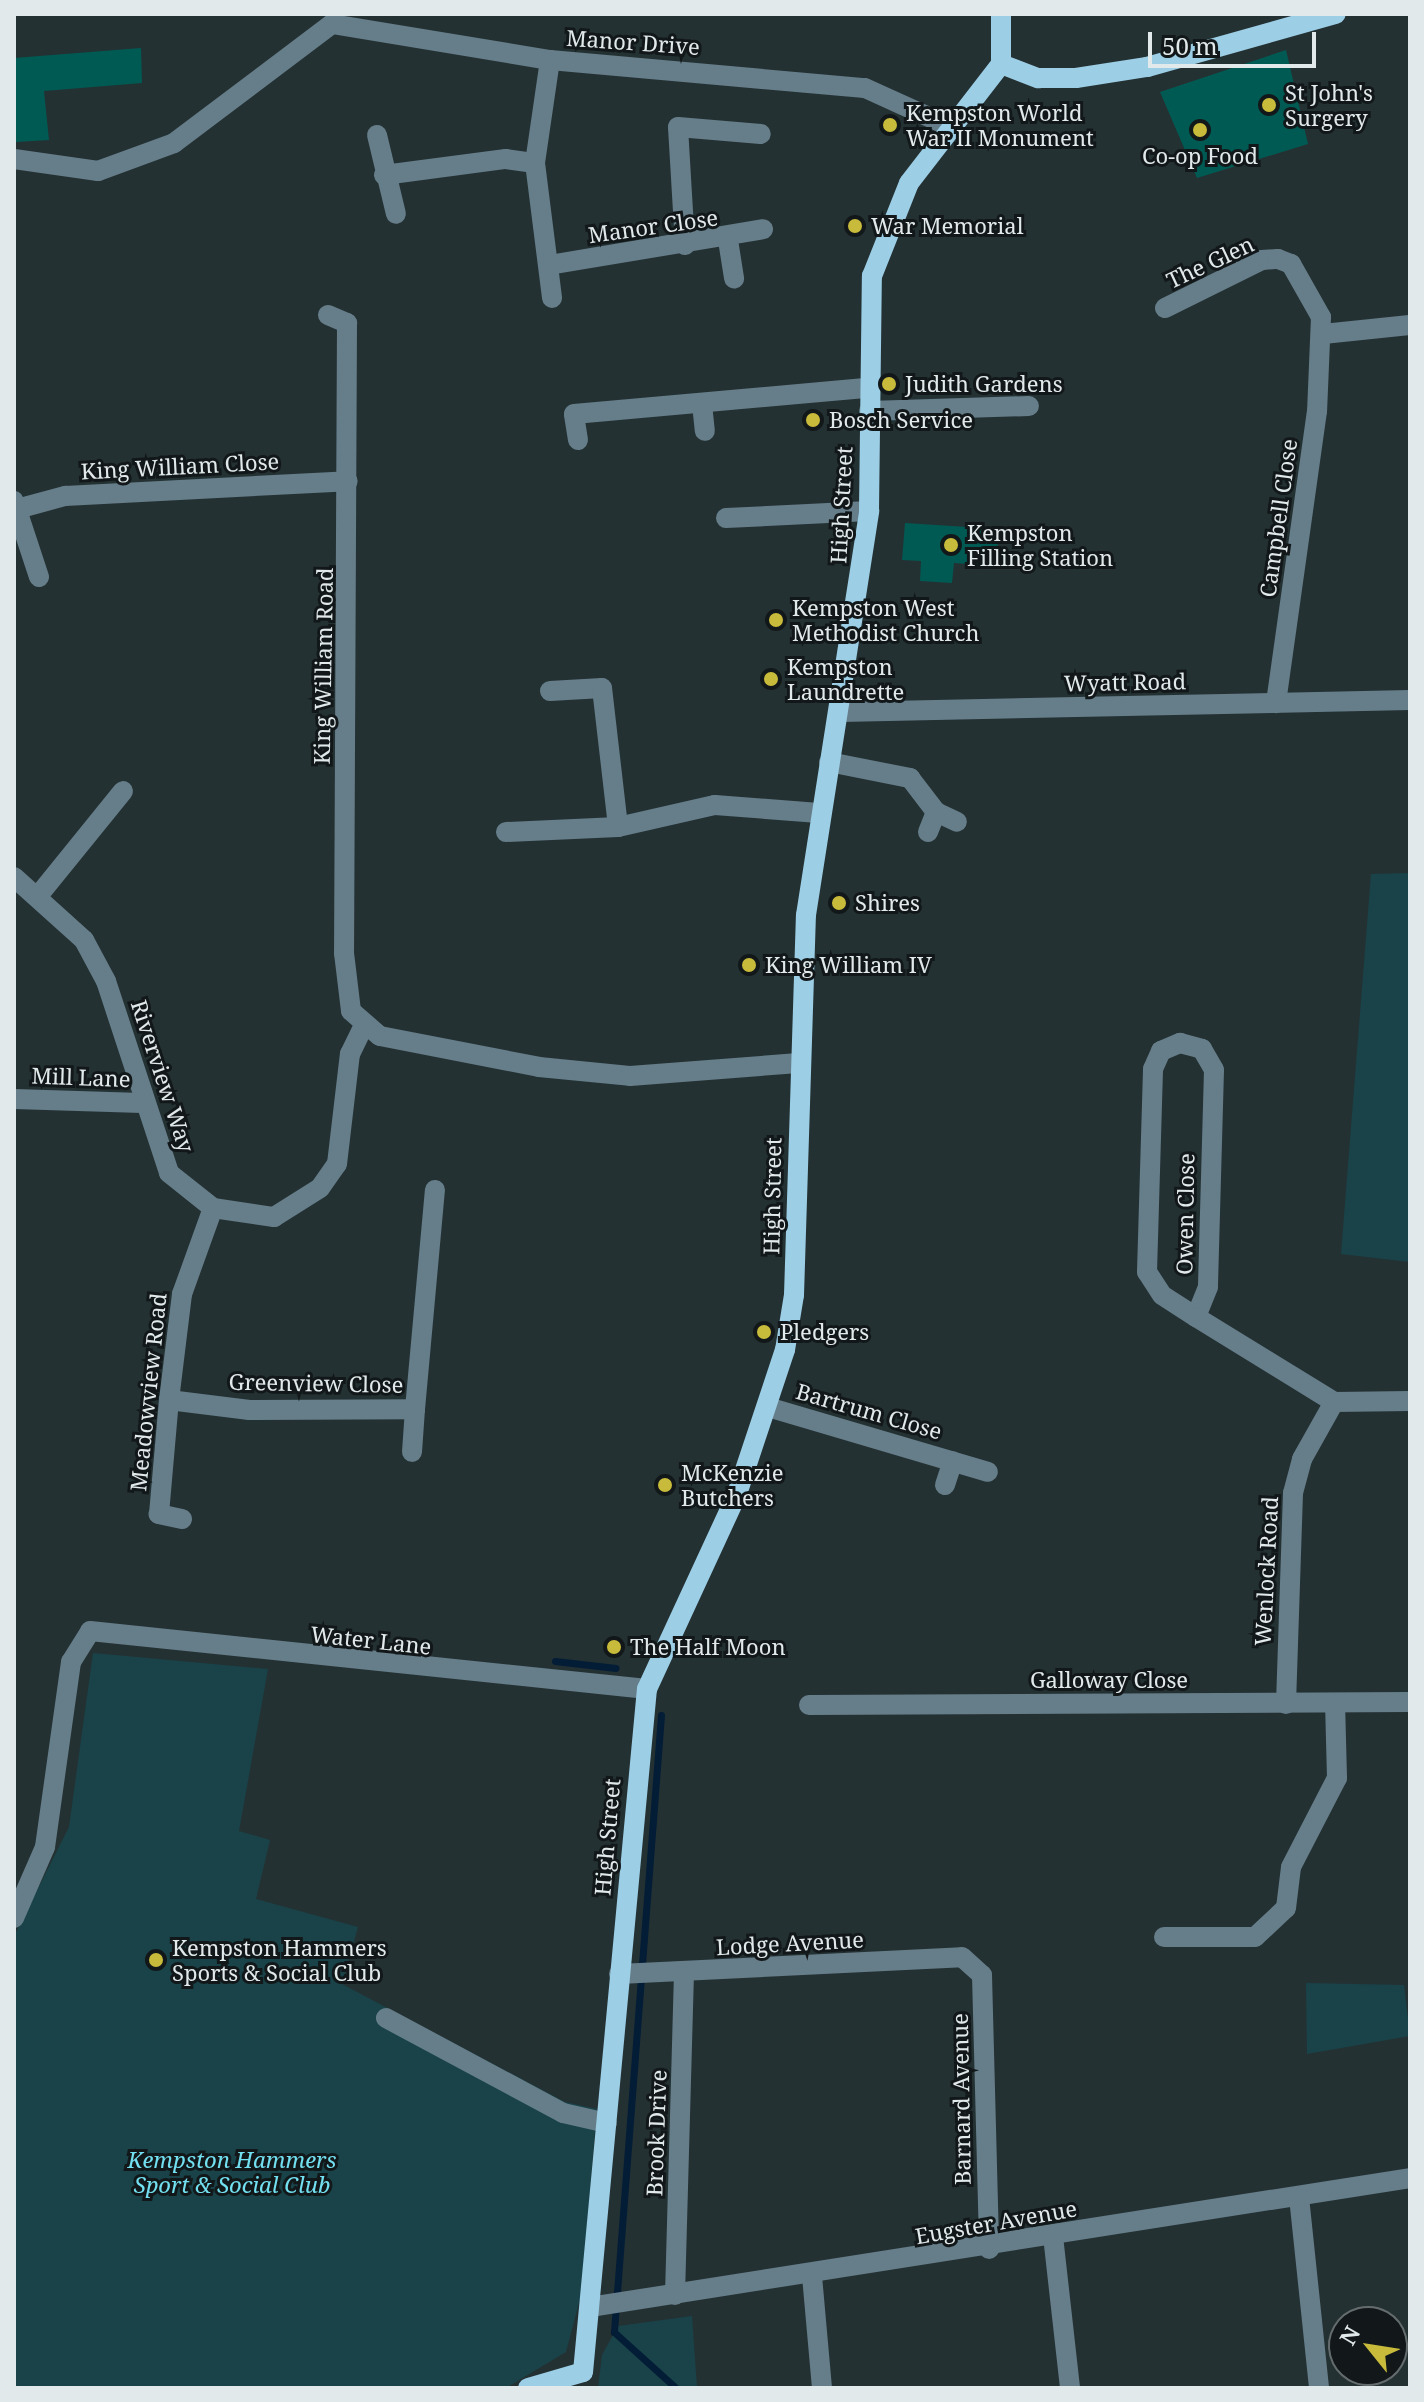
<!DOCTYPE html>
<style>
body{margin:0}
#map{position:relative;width:1424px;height:2402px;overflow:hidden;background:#243133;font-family:"Noto Serif",serif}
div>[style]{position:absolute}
.green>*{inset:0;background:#194349}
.stream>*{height:7px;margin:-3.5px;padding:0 3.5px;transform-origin:3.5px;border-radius:3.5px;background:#031d36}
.building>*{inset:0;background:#005a54}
.minor>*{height:20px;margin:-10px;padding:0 10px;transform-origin:10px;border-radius:10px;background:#667e8a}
.major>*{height:20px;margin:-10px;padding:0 10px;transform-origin:10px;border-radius:10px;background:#9ccee6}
.dots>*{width:22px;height:22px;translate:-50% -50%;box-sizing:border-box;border:4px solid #121819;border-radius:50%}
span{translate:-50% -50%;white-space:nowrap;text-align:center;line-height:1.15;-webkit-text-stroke:6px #121819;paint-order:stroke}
.street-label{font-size:22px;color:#e1e9ea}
.poi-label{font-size:22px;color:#e1e9ea}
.left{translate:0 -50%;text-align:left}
.park-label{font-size:22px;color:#72e0f0;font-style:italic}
.frame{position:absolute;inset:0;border:16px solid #e1e9ea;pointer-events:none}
.north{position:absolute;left:1328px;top:2306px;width:80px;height:80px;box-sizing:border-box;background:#121819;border:2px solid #656c6d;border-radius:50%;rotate:300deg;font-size:22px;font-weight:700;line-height:32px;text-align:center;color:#e1e9ea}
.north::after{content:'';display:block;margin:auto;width:28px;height:36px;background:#c8bb3b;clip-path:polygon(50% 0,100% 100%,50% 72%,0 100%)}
.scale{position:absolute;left:1148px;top:32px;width:168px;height:36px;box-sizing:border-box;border:4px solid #e1e9ea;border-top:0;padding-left:10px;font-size:24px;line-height:28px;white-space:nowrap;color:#e1e9ea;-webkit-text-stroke:6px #121819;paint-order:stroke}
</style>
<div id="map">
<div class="green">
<div style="clip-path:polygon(1410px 873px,1410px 1262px,1341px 1254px,1371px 874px)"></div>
<div style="clip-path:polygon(93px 1653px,268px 1669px,239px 1831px,270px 1840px,256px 1899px,358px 1927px,342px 1984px,565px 2102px,597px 2109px,581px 2295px,566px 2352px,506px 2388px,14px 2388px,14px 1936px,69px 1827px)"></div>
<div style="clip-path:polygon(1306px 1983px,1404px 1985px,1410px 2036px,1307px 2054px)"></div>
<div style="clip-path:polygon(692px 2316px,697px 2388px,598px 2388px,602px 2355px,618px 2326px)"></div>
</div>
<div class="stream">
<div style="left:555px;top:1661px;width:61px;rotate:6.5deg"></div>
<div style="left:661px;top:1715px;width:619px;rotate:94.36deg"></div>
<div style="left:614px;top:2332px;width:84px;rotate:42.1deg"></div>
</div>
<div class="building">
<div style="clip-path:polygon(141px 48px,142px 83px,44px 91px,49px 140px,16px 142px,14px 58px)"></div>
<div style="clip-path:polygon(1286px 50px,1308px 144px,1197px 178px,1160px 92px)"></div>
<div style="clip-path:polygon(905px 523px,999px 529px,996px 566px,954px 563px,952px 583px,920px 581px,921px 561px,902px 560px)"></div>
</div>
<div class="minor">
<div style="left:550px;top:60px;width:104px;rotate:98.3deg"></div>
<div style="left:535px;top:163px;width:136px;rotate:82.8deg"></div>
<div style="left:377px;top:135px;width:81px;rotate:76.5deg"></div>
<div style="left:14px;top:159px;width:85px;rotate:8.1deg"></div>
<div style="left:98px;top:171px;width:81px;rotate:-20.2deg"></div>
<div style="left:174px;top:143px;width:198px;rotate:-37deg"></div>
<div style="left:332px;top:24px;width:221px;rotate:9.4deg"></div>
<div style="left:550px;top:60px;width:316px;rotate:5.1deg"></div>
<div style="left:865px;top:88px;width:94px;rotate:24.4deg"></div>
<div style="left:384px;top:175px;width:123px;rotate:-7.5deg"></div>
<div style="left:506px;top:159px;width:29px;rotate:8deg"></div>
<div style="left:728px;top:240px;width:39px;rotate:81deg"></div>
<div style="left:685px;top:245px;width:118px;rotate:-93.4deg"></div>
<div style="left:678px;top:127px;width:83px;rotate:4.8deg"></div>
<div style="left:549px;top:265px;width:217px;rotate:-9.5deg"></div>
<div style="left:1165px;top:308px;width:108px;rotate:-26.3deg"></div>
<div style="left:1262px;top:260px;width:16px;rotate:-4deg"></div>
<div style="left:1278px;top:259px;width:14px;rotate:21deg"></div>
<div style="left:1291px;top:264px;width:61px;rotate:60.5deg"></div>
<div style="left:1321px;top:317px;width:94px;rotate:92.4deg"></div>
<div style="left:1317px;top:411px;width:295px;rotate:98deg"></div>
<div style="left:328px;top:315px;width:21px;rotate:23deg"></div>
<div style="left:347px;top:323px;width:630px;rotate:90.27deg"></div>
<div style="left:344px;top:953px;width:58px;rotate:83.1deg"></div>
<div style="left:351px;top:1011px;width:38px;rotate:41deg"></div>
<div style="left:380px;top:1036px;width:162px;rotate:11deg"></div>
<div style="left:539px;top:1067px;width:91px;rotate:5.6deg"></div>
<div style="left:630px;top:1076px;width:169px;rotate:-4.4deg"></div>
<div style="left:1323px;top:334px;width:87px;rotate:-5.9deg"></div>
<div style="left:702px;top:404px;width:27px;rotate:84deg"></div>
<div style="left:869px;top:411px;width:160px;rotate:-1.8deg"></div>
<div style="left:578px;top:440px;width:26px;rotate:-99deg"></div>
<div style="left:574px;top:414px;width:295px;rotate:-5.1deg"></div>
<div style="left:14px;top:501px;width:80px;rotate:71.8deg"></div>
<div style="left:17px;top:509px;width:50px;rotate:-15.2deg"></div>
<div style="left:65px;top:496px;width:283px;rotate:-3deg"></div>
<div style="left:726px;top:518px;width:143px;rotate:-2.8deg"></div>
<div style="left:550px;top:691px;width:52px;rotate:-3.3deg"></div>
<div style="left:602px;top:688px;width:140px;rotate:83.4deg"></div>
<div style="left:618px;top:827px;width:99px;rotate:-12.8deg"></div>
<div style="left:715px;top:805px;width:104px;rotate:4.4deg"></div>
<div style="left:841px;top:712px;width:569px;rotate:-1.21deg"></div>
<div style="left:829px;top:762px;width:83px;rotate:11.2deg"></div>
<div style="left:910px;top:778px;width:43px;rotate:52.6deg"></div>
<div style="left:936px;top:812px;width:23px;rotate:25deg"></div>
<div style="left:506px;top:832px;width:112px;rotate:-2.6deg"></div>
<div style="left:928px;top:832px;width:22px;rotate:-68deg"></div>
<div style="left:14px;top:877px;width:94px;rotate:42deg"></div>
<div style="left:84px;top:940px;width:47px;rotate:61.8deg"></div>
<div style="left:106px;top:981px;width:202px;rotate:71.8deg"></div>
<div style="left:169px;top:1173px;width:56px;rotate:38.5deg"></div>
<div style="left:213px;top:1208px;width:62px;rotate:8.4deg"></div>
<div style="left:274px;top:1217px;width:54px;rotate:-32.2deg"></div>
<div style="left:320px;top:1188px;width:29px;rotate:-55deg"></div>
<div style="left:337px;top:1164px;width:111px;rotate:-83.3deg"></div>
<div style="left:350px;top:1054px;width:32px;rotate:-64deg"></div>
<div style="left:38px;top:896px;width:135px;rotate:-51deg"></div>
<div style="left:1180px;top:1043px;width:23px;rotate:15deg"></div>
<div style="left:1202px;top:1049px;width:24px;rotate:60deg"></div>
<div style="left:1214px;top:1070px;width:217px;rotate:91.6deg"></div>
<div style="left:1208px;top:1287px;width:32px;rotate:112deg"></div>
<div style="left:1196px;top:1317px;width:40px;rotate:-147.1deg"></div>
<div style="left:1162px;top:1295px;width:27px;rotate:-123deg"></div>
<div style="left:1147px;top:1272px;width:203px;rotate:-88.3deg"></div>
<div style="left:1153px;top:1069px;width:20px;rotate:-66deg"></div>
<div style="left:1161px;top:1051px;width:21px;rotate:-23deg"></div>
<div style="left:14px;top:1099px;width:128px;rotate:1.8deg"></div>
<div style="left:1196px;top:1317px;width:162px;rotate:31.6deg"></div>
<div style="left:1334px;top:1402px;width:76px;rotate:-0.8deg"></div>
<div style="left:169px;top:1400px;width:81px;rotate:7.1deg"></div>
<div style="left:249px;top:1410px;width:166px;rotate:-0.3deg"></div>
<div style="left:415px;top:1409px;width:43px;rotate:94deg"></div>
<div style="left:771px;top:1408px;width:226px;rotate:16.4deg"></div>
<div style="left:415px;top:1409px;width:220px;rotate:-84.8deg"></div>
<div style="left:945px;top:1485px;width:25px;rotate:-72deg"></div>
<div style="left:182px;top:1519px;width:24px;rotate:-168deg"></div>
<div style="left:159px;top:1514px;width:114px;rotate:-85deg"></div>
<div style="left:169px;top:1400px;width:107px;rotate:-83deg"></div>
<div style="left:182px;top:1294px;width:91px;rotate:-70.2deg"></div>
<div style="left:1286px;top:1704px;width:211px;rotate:-88.1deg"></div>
<div style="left:1293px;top:1493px;width:35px;rotate:-75deg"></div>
<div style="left:1302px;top:1459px;width:65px;rotate:-60.7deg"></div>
<div style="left:809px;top:1705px;width:601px;rotate:-0.29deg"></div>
<div style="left:14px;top:1918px;width:77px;rotate:-66.4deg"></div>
<div style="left:45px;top:1847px;width:187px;rotate:-82deg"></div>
<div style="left:71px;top:1662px;width:36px;rotate:-58deg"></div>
<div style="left:90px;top:1631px;width:560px;rotate:5.94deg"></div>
<div style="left:1164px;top:1937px;width:91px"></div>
<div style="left:1255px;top:1937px;width:42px;rotate:-43.1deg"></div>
<div style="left:1286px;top:1908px;width:41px;rotate:-83deg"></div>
<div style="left:1291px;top:1867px;width:100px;rotate:-62.7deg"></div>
<div style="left:1337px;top:1778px;width:74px;rotate:-91.5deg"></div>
<div style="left:619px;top:1974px;width:343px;rotate:-2.8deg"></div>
<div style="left:962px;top:1957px;width:27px;rotate:42deg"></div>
<div style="left:982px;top:1975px;width:274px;rotate:88.5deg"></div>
<div style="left:386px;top:2018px;width:201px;rotate:28.2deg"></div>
<div style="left:563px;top:2113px;width:45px;rotate:12.8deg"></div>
<div style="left:1299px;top:2197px;width:192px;rotate:84deg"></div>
<div style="left:1053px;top:2236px;width:153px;rotate:83.6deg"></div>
<div style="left:812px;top:2276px;width:112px;rotate:84.9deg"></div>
<div style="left:675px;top:2295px;width:322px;rotate:-88.4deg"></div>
<div style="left:590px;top:2307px;width:830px;rotate:-8.94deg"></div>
</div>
<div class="major">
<div style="left:1001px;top:14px;width:50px;rotate:90deg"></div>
<div style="left:1001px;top:64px;width:40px;rotate:21deg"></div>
<div style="left:1038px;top:78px;width:38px"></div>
<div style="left:1076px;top:78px;width:72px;rotate:-8.8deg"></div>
<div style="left:1147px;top:67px;width:196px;rotate:-15.7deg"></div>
<div style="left:528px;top:2388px;width:57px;rotate:-16.2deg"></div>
<div style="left:583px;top:2372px;width:686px;rotate:-84.65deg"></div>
<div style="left:647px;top:1689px;width:215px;rotate:-65.2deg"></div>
<div style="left:737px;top:1494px;width:152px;rotate:-71.6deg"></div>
<div style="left:785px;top:1350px;width:56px;rotate:-80.7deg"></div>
<div style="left:794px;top:1295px;width:380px;rotate:-88.2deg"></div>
<div style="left:806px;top:915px;width:409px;rotate:-81.1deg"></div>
<div style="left:869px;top:511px;width:235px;rotate:-89.3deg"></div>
<div style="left:872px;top:276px;width:100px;rotate:-68.3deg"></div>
<div style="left:909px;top:183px;width:150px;rotate:-52.3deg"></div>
</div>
<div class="dots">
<div style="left:1269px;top:105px;background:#c8bb3b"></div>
<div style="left:890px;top:125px;background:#c8bb3b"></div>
<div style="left:1200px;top:130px;background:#c8bb3b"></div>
<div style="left:855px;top:226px;background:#c8bb3b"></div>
<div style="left:889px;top:384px;background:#c8bb3b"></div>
<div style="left:813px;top:420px;background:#c8bb3b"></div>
<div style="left:951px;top:545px;background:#c8bb3b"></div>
<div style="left:776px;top:620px;background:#c8bb3b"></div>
<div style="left:771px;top:679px;background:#c8bb3b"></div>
<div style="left:839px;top:903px;background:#c8bb3b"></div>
<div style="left:749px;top:965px;background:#c8bb3b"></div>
<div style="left:764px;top:1332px;background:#c8bb3b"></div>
<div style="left:665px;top:1485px;background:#c8bb3b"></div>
<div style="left:614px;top:1647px;background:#c8bb3b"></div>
<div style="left:156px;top:1960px;background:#c8bb3b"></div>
</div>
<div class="street-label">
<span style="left:633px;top:42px;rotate:4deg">Manor Drive</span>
<span style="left:653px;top:226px;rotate:-8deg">Manor Close</span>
<span style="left:1210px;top:262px;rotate:-25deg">The Glen</span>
<span style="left:180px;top:466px;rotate:-3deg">King William Close</span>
<span style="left:841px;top:505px;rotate:-87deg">High Street</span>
<span style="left:1278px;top:518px;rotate:-82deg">Campbell Close</span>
<span style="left:323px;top:666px;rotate:-89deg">King William Road</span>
<span style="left:1125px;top:682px;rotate:-1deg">Wyatt Road</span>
<span style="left:163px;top:1076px;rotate:72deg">Riverview Way</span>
<span style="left:81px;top:1077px;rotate:2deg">Mill Lane</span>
<span style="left:772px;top:1196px;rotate:-89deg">High Street</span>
<span style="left:1185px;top:1214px;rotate:-89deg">Owen Close</span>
<span style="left:316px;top:1383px;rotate:1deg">Greenview Close</span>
<span style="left:148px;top:1392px;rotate:-84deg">Meadowview Road</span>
<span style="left:869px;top:1411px;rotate:16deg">Bartrum Close</span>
<span style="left:1266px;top:1571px;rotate:-87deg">Wenlock Road</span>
<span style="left:371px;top:1640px;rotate:6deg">Water Lane</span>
<span style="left:1109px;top:1680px">Galloway Close</span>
<span style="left:607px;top:1837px;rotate:-85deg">High Street</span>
<span style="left:790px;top:1943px;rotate:-3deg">Lodge Avenue</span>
<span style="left:961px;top:2099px;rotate:-91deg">Barnard Avenue</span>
<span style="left:656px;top:2133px;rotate:-88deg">Brook Drive</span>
<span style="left:996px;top:2222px;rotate:-10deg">Eugster Avenue</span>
</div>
<div class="poi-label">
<span class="left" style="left:1285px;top:105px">St John's<br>Surgery</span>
<span class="left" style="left:906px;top:125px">Kempston World<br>War II Monument</span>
<span style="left:1200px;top:156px">Co-op Food</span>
<span class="left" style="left:871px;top:226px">War Memorial</span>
<span class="left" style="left:905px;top:384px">Judith Gardens</span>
<span class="left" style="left:829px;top:420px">Bosch Service</span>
<span class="left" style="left:967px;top:545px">Kempston<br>Filling Station</span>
<span class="left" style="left:792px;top:620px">Kempston West<br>Methodist Church</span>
<span class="left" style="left:787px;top:679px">Kempston<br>Laundrette</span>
<span class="left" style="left:855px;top:903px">Shires</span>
<span class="left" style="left:765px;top:965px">King William IV</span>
<span class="left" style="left:780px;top:1332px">Pledgers</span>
<span class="left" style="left:681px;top:1485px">McKenzie<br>Butchers</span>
<span class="left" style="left:630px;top:1647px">The Half Moon</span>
<span class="left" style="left:172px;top:1960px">Kempston Hammers<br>Sports &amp; Social Club</span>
</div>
<div class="park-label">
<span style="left:232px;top:2172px">Kempston Hammers<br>Sport &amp; Social Club</span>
</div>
<div class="frame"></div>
<div class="north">N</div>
<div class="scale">50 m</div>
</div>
